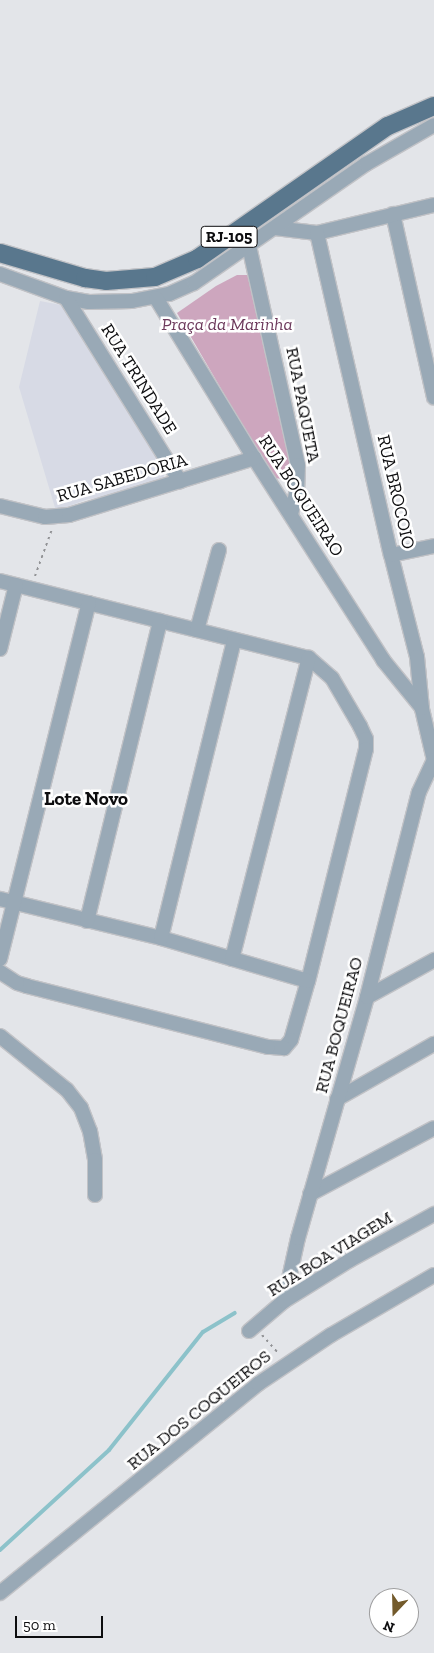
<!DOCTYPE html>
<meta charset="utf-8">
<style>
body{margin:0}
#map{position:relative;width:434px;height:1653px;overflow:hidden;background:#e3e5e9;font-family:"Zilla Slab",serif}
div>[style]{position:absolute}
.built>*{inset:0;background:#d7dae5}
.green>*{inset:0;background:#cda6be}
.stream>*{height:4px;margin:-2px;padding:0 2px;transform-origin:2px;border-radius:2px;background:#8cc2ca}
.path>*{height:2px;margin-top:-1px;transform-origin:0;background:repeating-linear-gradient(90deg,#929396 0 2.5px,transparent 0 6.5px)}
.roads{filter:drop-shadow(1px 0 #c1c2c6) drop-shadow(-1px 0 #c1c2c6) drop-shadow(0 1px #c1c2c6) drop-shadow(0 -1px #c1c2c6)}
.minor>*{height:14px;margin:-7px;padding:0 7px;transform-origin:7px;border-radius:7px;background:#99a9b6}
.major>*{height:18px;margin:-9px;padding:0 9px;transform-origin:9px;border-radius:9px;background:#59778d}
span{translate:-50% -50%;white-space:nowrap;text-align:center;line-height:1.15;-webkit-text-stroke:5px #fff;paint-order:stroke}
.shield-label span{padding:1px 4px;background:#fff;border:1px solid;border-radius:4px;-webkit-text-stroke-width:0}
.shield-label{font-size:16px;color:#0d0d0f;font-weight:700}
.park-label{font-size:18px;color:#6d3a5c;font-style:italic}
.street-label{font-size:18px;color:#0d0d0f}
.neighbourhood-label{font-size:19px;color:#0d0d0f;font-weight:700}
.north{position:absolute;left:369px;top:1588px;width:50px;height:50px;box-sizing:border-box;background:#fff;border:1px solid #9e9e9f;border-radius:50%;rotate:201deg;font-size:14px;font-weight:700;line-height:20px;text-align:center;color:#0d0d0f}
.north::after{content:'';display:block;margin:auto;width:18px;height:22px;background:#735a2b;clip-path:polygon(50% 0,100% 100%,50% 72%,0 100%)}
.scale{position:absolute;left:15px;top:1616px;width:88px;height:22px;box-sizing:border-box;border:2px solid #0d0d0f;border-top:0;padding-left:6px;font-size:15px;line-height:18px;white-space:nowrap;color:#0d0d0f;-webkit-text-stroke:4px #fff;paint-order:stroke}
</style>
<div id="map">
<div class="built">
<div style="clip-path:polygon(40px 301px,61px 305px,165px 472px,163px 479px,103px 498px,88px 499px,56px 511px,19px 387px)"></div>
</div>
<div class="green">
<div style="clip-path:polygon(237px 275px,247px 275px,259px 288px,293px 469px,284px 479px,273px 478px,177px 313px,216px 286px)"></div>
</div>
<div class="stream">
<div style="left:0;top:1550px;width:148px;rotate:-42.5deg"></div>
<div style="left:109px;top:1450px;width:151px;rotate:-51.5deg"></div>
<div style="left:203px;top:1332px;width:37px;rotate:-31deg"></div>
</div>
<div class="path">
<div style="left:35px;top:576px;width:50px;rotate:-70.1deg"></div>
<div style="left:262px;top:1335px;width:25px;rotate:48deg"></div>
</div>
<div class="roads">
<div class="minor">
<div style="left:393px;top:214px;width:188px;rotate:77.4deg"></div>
<div style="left:275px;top:228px;width:42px;rotate:6.8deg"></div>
<div style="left:317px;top:233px;width:120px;rotate:-13.5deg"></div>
<div style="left:317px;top:233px;width:330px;rotate:77.1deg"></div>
<div style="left:391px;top:555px;width:105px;rotate:75.7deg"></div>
<div style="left:417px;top:657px;width:52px;rotate:84.5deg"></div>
<div style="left:422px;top:709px;width:52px;rotate:76.8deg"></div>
<div style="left:249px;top:246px;width:224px;rotate:77.4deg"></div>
<div style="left:298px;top:465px;width:25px;rotate:92deg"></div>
<div style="left:297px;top:490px;width:25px;rotate:104deg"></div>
<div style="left:0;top:274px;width:70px;rotate:20deg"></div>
<div style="left:66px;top:298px;width:23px;rotate:10deg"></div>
<div style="left:89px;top:302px;width:43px;rotate:-1.3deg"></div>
<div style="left:132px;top:301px;width:38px;rotate:-11deg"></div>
<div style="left:169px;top:294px;width:27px;rotate:-24deg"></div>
<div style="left:194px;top:283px;width:209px;rotate:-34.7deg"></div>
<div style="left:366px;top:164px;width:78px;rotate:-29.8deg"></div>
<div style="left:66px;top:298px;width:216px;rotate:58.1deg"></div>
<div style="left:156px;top:298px;width:188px;rotate:58.5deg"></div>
<div style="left:254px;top:458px;width:240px;rotate:57.4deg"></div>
<div style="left:383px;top:660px;width:62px;rotate:50.9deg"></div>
<div style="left:0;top:506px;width:46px;rotate:13.7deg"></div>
<div style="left:45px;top:517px;width:24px;rotate:-5deg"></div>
<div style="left:69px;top:515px;width:194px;rotate:-17.1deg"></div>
<div style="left:391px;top:555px;width:44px;rotate:-11.8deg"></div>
<div style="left:0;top:581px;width:318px;rotate:14deg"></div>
<div style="left:309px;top:658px;width:30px;rotate:41deg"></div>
<div style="left:332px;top:678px;width:56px;rotate:59.7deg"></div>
<div style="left:360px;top:726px;width:14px;rotate:65deg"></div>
<div style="left:366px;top:739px;width:10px;rotate:90deg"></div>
<div style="left:366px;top:749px;width:239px;rotate:104deg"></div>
<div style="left:308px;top:981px;width:61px;rotate:106.1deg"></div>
<div style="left:291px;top:1040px;width:11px;rotate:131deg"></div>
<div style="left:284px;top:1048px;width:16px;rotate:-176deg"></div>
<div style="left:268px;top:1047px;width:249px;rotate:-165.8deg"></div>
<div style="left:27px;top:986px;width:10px;rotate:-163deg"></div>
<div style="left:17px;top:983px;width:20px;rotate:-147deg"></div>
<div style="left:197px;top:630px;width:83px;rotate:-74.6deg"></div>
<div style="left:0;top:649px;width:66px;rotate:-76deg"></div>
<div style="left:0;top:899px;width:166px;rotate:13.6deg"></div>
<div style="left:161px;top:938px;width:153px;rotate:16.3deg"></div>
<div style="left:87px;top:921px;width:309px;rotate:-76.3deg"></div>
<div style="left:161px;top:938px;width:307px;rotate:-76.2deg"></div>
<div style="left:0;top:959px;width:367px;rotate:-76deg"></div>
<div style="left:232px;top:959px;width:311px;rotate:-75.7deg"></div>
<div style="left:367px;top:997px;width:77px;rotate:-28.9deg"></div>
<div style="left:0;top:1036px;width:86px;rotate:38.9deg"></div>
<div style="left:67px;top:1090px;width:23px;rotate:52deg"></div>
<div style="left:81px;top:1108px;width:25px;rotate:69deg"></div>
<div style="left:90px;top:1131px;width:29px;rotate:80deg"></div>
<div style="left:95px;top:1160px;width:35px;rotate:90deg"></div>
<div style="left:337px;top:1099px;width:112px;rotate:-29.6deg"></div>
<div style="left:310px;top:1194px;width:140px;rotate:-28deg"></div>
<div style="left:284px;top:1301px;width:65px;rotate:-77.5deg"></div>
<div style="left:298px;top:1238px;width:251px;rotate:-74deg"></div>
<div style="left:367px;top:997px;width:211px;rotate:-75.8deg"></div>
<div style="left:419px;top:792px;width:35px;rotate:-65deg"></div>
<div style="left:249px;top:1331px;width:46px;rotate:-40.6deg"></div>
<div style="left:284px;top:1301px;width:78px;rotate:-31.8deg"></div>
<div style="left:350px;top:1260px;width:96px;rotate:-28.7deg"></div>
<div style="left:0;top:1593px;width:332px;rotate:-39deg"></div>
<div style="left:258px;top:1384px;width:88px;rotate:-33.9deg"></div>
<div style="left:331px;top:1335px;width:119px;rotate:-30.2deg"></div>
</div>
<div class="major">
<div style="left:0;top:253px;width:89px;rotate:16.4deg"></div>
<div style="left:85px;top:278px;width:21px;rotate:8deg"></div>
<div style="left:106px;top:281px;width:49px;rotate:-4.7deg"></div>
<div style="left:155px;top:277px;width:46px;rotate:-23.2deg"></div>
<div style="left:197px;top:259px;width:233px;rotate:-34.9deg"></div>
<div style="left:388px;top:126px;width:50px;rotate:-23.5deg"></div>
</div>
</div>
<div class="shield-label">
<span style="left:229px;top:237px">RJ-105</span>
</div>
<div class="park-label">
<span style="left:227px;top:324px">Praça da Marinha</span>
</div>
<div class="street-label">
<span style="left:139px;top:379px;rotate:58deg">RUA TRINDADE</span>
<span style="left:303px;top:405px;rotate:79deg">RUA PAQUETA</span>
<span style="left:122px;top:478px;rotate:-16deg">RUA SABEDORIA</span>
<span style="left:396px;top:492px;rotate:77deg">RUA BROCOIO</span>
<span style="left:301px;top:496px;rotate:57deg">RUA BOQUEIRAO</span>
<span style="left:339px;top:1025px;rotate:-75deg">RUA BOQUEIRAO</span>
<span style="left:330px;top:1254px;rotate:-32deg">RUA BOA VIAGEM</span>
<span style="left:199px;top:1410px;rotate:-39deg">RUA DOS COQUEIROS</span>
</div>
<div class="neighbourhood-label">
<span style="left:86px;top:799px">Lote Novo</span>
</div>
<div class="north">N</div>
<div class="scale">50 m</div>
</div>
